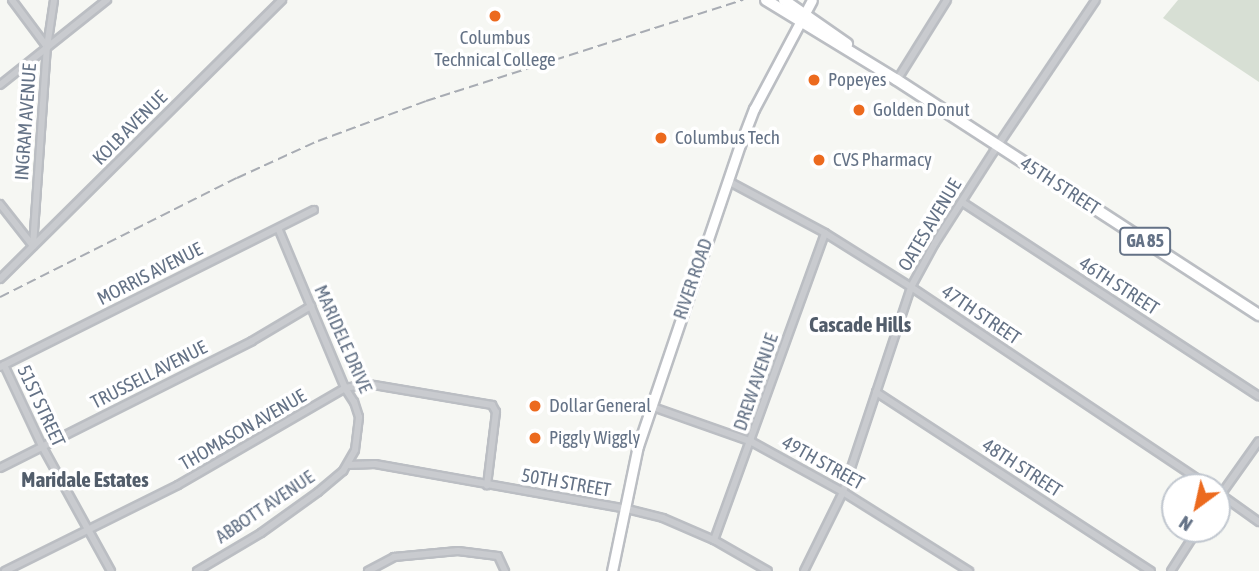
<!DOCTYPE html>
<style>
body{margin:0}
#map{position:relative;width:1259px;height:571px;overflow:hidden;background:#f6f7f3;font-family:"Asap Condensed",sans-serif}
div>[style]{position:absolute}
.green>*{inset:0;background:#d7dfd4}
.roads{filter:drop-shadow(2px 0 #bbbec3) drop-shadow(-2px 0 #bbbec3) drop-shadow(0 2px #bbbec3) drop-shadow(0 -2px #bbbec3)}
.street>*{height:6px;margin:-3px;padding:0 3px;transform-origin:3px;border-radius:3px;background:#c9cbcf}
.secondary>*{height:9px;margin:-4.5px;padding:0 4.5px;transform-origin:4.5px;border-radius:4.5px;background:#fff}
.primary>*{height:10px;margin:-5px;padding:0 5px;transform-origin:5px;border-radius:5px;background:#fff}
.rail>*{height:2px;margin-top:-1px;transform-origin:0;background:repeating-linear-gradient(90deg,#a8acb3 0 10px,transparent 0 15px)}
.dots>*{width:19px;height:19px;translate:-50% -50%;box-sizing:border-box;border:4px solid #fff;border-radius:50%}
span{translate:-50% -50%;white-space:nowrap;text-align:center;line-height:1.15;-webkit-text-stroke:7px #fff;paint-order:stroke}
.shield-label span{padding:2px 5px;background:#fff;border:2px solid;border-radius:5px;-webkit-text-stroke-width:0}
.shield-label{font-size:18px;color:#647286;font-weight:700}
.poi-label{font-size:19px;color:#647286}
.left{translate:0 -50%;text-align:left}
.street-label{font-size:19px;color:#647286}
.neighbourhood-label{font-size:21px;color:#525d6b;font-weight:700}
.north{position:absolute;left:1161px;top:473px;width:70px;height:70px;box-sizing:border-box;background:#fff;border:2px solid #c1c7cf;border-radius:50%;rotate:213deg;font-size:19px;font-weight:700;line-height:28px;text-align:center;color:#647286}
.north::after{content:'';display:block;margin:auto;width:24px;height:32px;background:#ec6a1e;clip-path:polygon(50% 0,100% 100%,50% 72%,0 100%)}
</style>
<div id="map">
<div class="green">
<div style="clip-path:polygon(1178px 0,1259px 0,1259px 82px,1163px 18px)"></div>
</div>
<div class="roads">
<div class="street">
<div style="left:12px;top:0;width:59px;rotate:53.3deg"></div>
<div style="left:897px;top:80px;width:94px;rotate:-58deg"></div>
<div style="left:0;top:85px;width:137px;rotate:-38.5deg"></div>
<div style="left:728px;top:181px;width:110px;rotate:28.2deg"></div>
<div style="left:825px;top:233px;width:102px;rotate:32.1deg"></div>
<div style="left:911px;top:287px;width:360px;rotate:33.8deg"></div>
<div style="left:962px;top:202px;width:355px;rotate:33.2deg"></div>
<div style="left:0;top:204px;width:53px;rotate:51.8deg"></div>
<div style="left:33px;top:246px;width:199px;rotate:-86deg"></div>
<div style="left:47px;top:47px;width:48px;rotate:-81.5deg"></div>
<div style="left:0;top:279px;width:397px;rotate:-44.7deg"></div>
<div style="left:4px;top:365px;width:89px;rotate:64.9deg"></div>
<div style="left:42px;top:446px;width:143px;rotate:61.1deg"></div>
<div style="left:0;top:367px;width:351px;rotate:-26.6deg"></div>
<div style="left:876px;top:392px;width:328px;rotate:33.1deg"></div>
<div style="left:650px;top:406px;width:108px;rotate:19.4deg"></div>
<div style="left:752px;top:442px;width:104px;rotate:28.8deg"></div>
<div style="left:843px;top:492px;width:149px;rotate:32.1deg"></div>
<div style="left:348px;top:465px;width:27px;rotate:-2deg"></div>
<div style="left:375px;top:464px;width:252px;rotate:10.1deg"></div>
<div style="left:623px;top:508px;width:41px;rotate:14deg"></div>
<div style="left:663px;top:518px;width:56px;rotate:23.3deg"></div>
<div style="left:714px;top:540px;width:62px;rotate:29.9deg"></div>
<div style="left:0;top:468px;width:282px;rotate:-26.7deg"></div>
<div style="left:252px;top:341px;width:69px;rotate:-30.7deg"></div>
<div style="left:1217px;top:492px;width:52px;rotate:35.5deg"></div>
<div style="left:1217px;top:500px;width:72px;rotate:-54.6deg"></div>
<div style="left:714px;top:540px;width:326px;rotate:-70.1deg"></div>
<div style="left:5px;top:571px;width:193px;rotate:-26.4deg"></div>
<div style="left:178px;top:485px;width:193px;rotate:-30.1deg"></div>
<div style="left:345px;top:388px;width:23px;rotate:-10deg"></div>
<div style="left:368px;top:384px;width:126px;rotate:9.6deg"></div>
<div style="left:492px;top:405px;width:8px;rotate:60deg"></div>
<div style="left:496px;top:412px;width:74px;rotate:97deg"></div>
<div style="left:197px;top:571px;width:74px;rotate:-30.7deg"></div>
<div style="left:261px;top:533px;width:70px;rotate:-35.7deg"></div>
<div style="left:318px;top:492px;width:33px;rotate:-40deg"></div>
<div style="left:343px;top:471px;width:24px;rotate:-60deg"></div>
<div style="left:355px;top:450px;width:33px;rotate:-83deg"></div>
<div style="left:359px;top:417px;width:16px;rotate:-108deg"></div>
<div style="left:354px;top:402px;width:17px;rotate:-123deg"></div>
<div style="left:345px;top:388px;width:173px;rotate:-112.7deg"></div>
<div style="left:368px;top:571px;width:30px;rotate:-28deg"></div>
<div style="left:394px;top:557px;width:64px;rotate:-5.4deg"></div>
<div style="left:458px;top:551px;width:40px;rotate:7.1deg"></div>
<div style="left:498px;top:556px;width:17px;rotate:65deg"></div>
<div style="left:804px;top:571px;width:88px;rotate:-63.7deg"></div>
<div style="left:843px;top:492px;width:216px;rotate:-71.6deg"></div>
<div style="left:911px;top:287px;width:50px;rotate:-61.4deg"></div>
<div style="left:935px;top:243px;width:109px;rotate:-57.3deg"></div>
<div style="left:994px;top:151px;width:182px;rotate:-56deg"></div>
<div style="left:1171px;top:571px;width:50px;rotate:-57.3deg"></div>
</div>
<div class="secondary">
<div style="left:612px;top:571px;width:128px;rotate:-78.3deg"></div>
<div style="left:638px;top:446px;width:318px;rotate:-71.3deg"></div>
<div style="left:740px;top:145px;width:39px;rotate:-69deg"></div>
<div style="left:754px;top:109px;width:123px;rotate:-62deg"></div>
</div>
<div class="primary">
<div style="left:766px;top:0;width:153px;rotate:31.4deg"></div>
<div style="left:897px;top:80px;width:432px;rotate:33deg"></div>
<div style="left:784px;top:0;width:77px;rotate:34.9deg"></div>
</div>
</div>
<div class="rail">
<div style="left:0;top:297px;width:265px;rotate:-26.7deg"></div>
<div style="left:237px;top:178px;width:89px;rotate:-24.6deg"></div>
<div style="left:318px;top:141px;width:115px;rotate:-20.3deg"></div>
<div style="left:426px;top:101px;width:333px;rotate:-17.7deg"></div>
</div>
<div class="dots">
<div style="left:495px;top:16px;background:#ec6a1e"></div>
<div style="left:814px;top:80px;background:#ec6a1e"></div>
<div style="left:859px;top:110px;background:#ec6a1e"></div>
<div style="left:661px;top:138px;background:#ec6a1e"></div>
<div style="left:819px;top:160px;background:#ec6a1e"></div>
<div style="left:535px;top:406px;background:#ec6a1e"></div>
<div style="left:535px;top:438px;background:#ec6a1e"></div>
</div>
<div class="shield-label">
<span style="left:1145px;top:241px">GA 85</span>
</div>
<div class="poi-label">
<span style="left:495px;top:49px">Columbus<br>Technical College</span>
<span class="left" style="left:828px;top:80px">Popeyes</span>
<span class="left" style="left:873px;top:110px">Golden Donut</span>
<span class="left" style="left:675px;top:138px">Columbus Tech</span>
<span class="left" style="left:833px;top:160px">CVS Pharmacy</span>
<span class="left" style="left:549px;top:406px">Dollar General</span>
<span class="left" style="left:549px;top:438px">Piggly Wiggly</span>
</div>
<div class="street-label">
<span style="left:26px;top:122px;rotate:-86deg">INGRAM AVENUE</span>
<span style="left:130px;top:128px;rotate:-45deg">KOLB AVENUE</span>
<span style="left:1060px;top:186px;rotate:33deg">45TH STREET</span>
<span style="left:930px;top:225px;rotate:-59deg">OATES AVENUE</span>
<span style="left:150px;top:274px;rotate:-27deg">MORRIS AVENUE</span>
<span style="left:693px;top:279px;rotate:-71deg">RIVER ROAD</span>
<span style="left:1119px;top:286px;rotate:33deg">46TH STREET</span>
<span style="left:981px;top:315px;rotate:34deg">47TH STREET</span>
<span style="left:343px;top:339px;rotate:66deg">MARIDELE DRIVE</span>
<span style="left:149px;top:375px;rotate:-27deg">TRUSSELL AVENUE</span>
<span style="left:756px;top:382px;rotate:-71deg">DREW AVENUE</span>
<span style="left:41px;top:406px;rotate:65deg">51ST STREET</span>
<span style="left:243px;top:430px;rotate:-30deg">THOMASON AVENUE</span>
<span style="left:823px;top:463px;rotate:29deg">49TH STREET</span>
<span style="left:1022px;top:468px;rotate:33deg">48TH STREET</span>
<span style="left:566px;top:483px;rotate:10deg">50TH STREET</span>
<span style="left:265px;top:507px;rotate:-34deg">ABBOTT AVENUE</span>
</div>
<div class="neighbourhood-label">
<span style="left:860px;top:324px">Cascade Hills</span>
<span style="left:85px;top:479px">Maridale Estates</span>
</div>
<div class="north">N</div>
</div>
